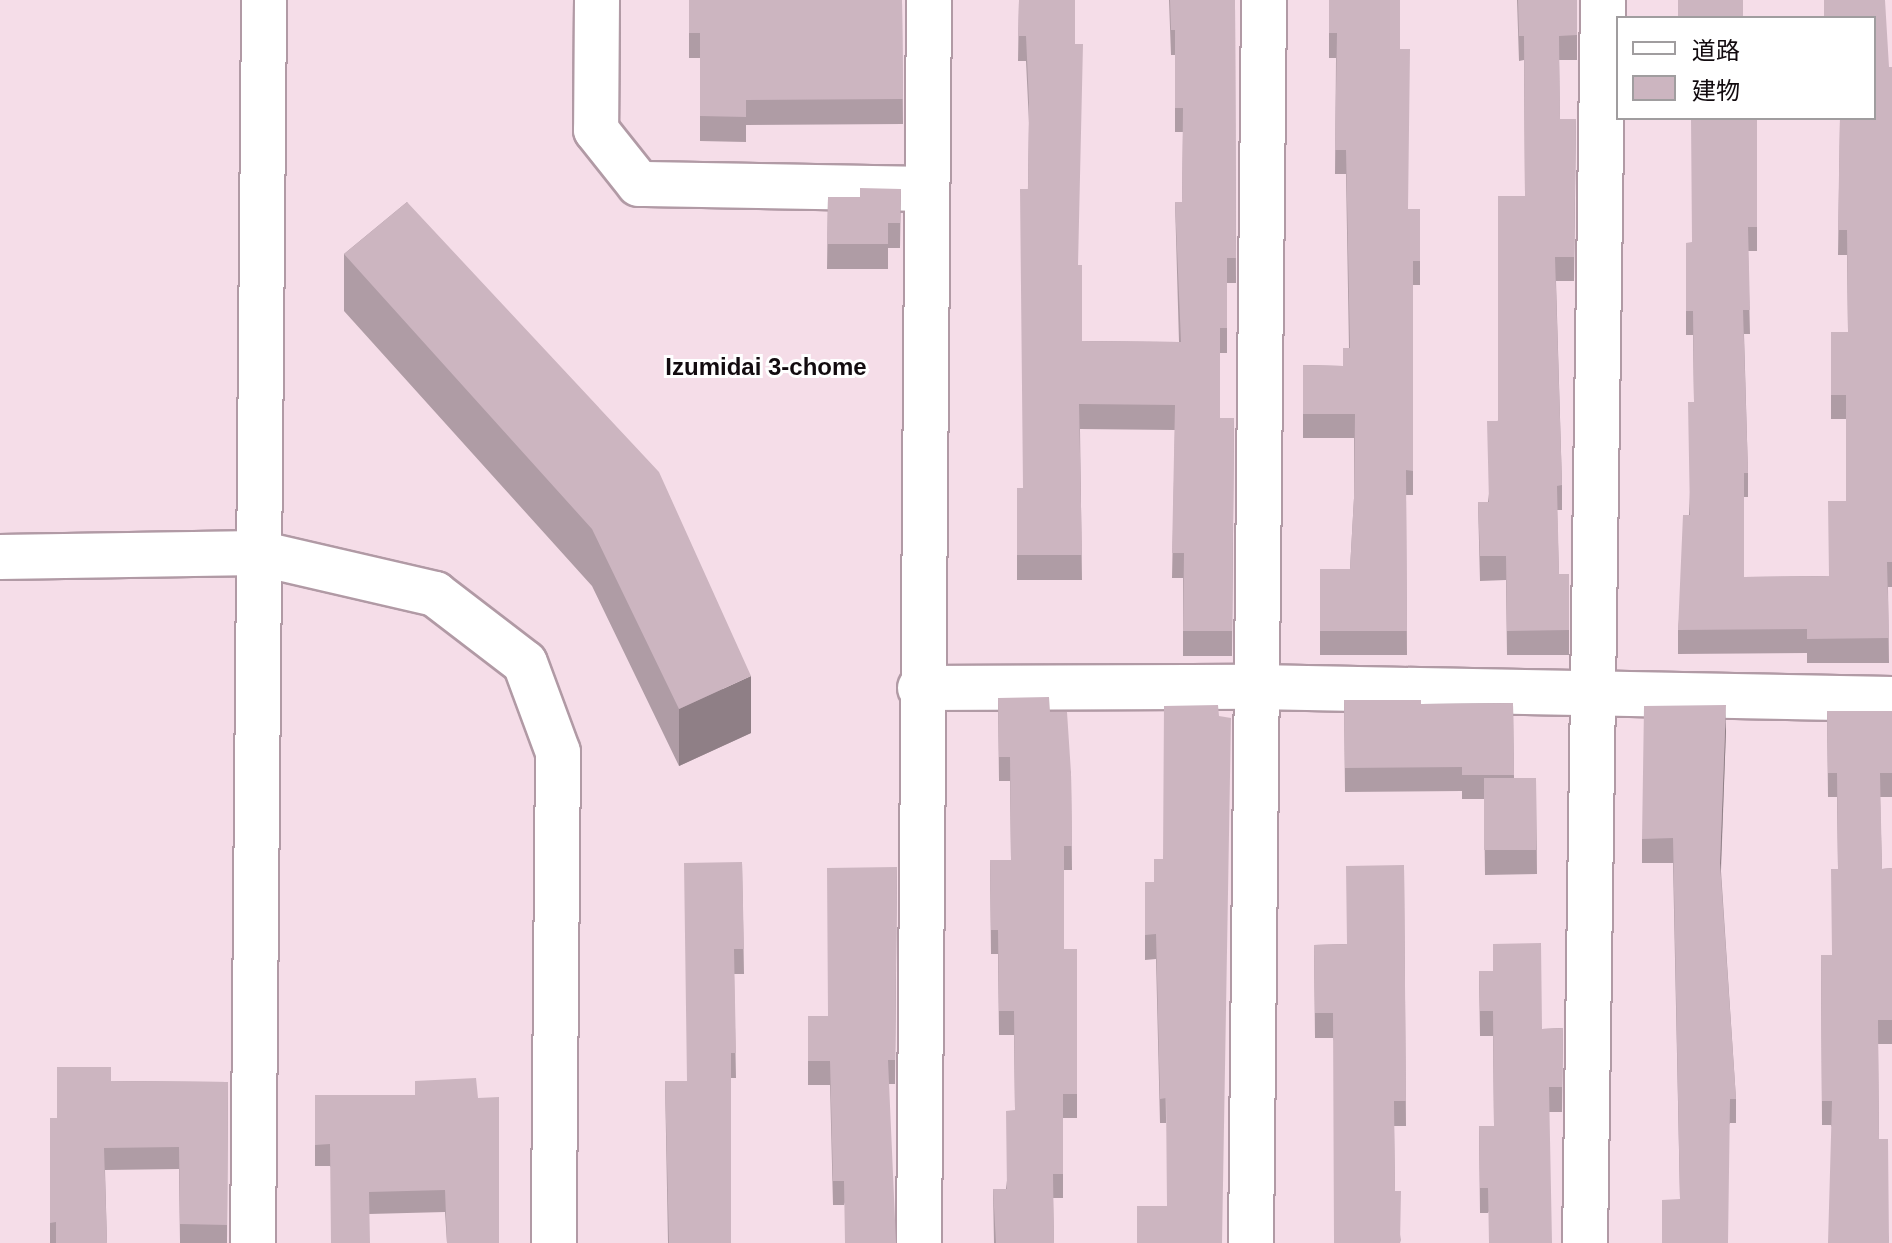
<!DOCTYPE html>
<meta charset="utf-8">
<style>
body{margin:0}
#map{position:relative;width:1892px;height:1243px;overflow:hidden;background:#f5dde8;font-family:Helvetica,"Noto Sans JP",sans-serif}
div>[style]{position:absolute}
.roads{filter:drop-shadow(2px 0 #b19aa5) drop-shadow(-2px 0 #b19aa5) drop-shadow(0 2px #b19aa5) drop-shadow(0 -2px #b19aa5)}
.minor>*{height:44px;margin:-22px;padding:0 22px;transform-origin:22px;border-radius:22px;background:#fff}
.wall>*{inset:0;background:#af9ca5}
.shaded-wall>*{inset:0;background:#8f7f86}
.building>*{inset:0;background:#ccb5c0;transform-origin:0 0}
span{translate:-50% -50%;white-space:nowrap;text-align:center;line-height:1.15;-webkit-text-stroke:6px #fff;paint-order:stroke}
.neighbourhood-label{font-size:24px;color:#120b0f;font-weight:700}
.legend{position:absolute;left:1616px;top:16px;width:260px;height:104px;box-sizing:border-box;background:#fff;border:2px solid #a09d9f;margin:0;padding:10px 14px;list-style:none;font-size:24px;color:#120b0f}
.legend li{display:flex;align-items:center;gap:16px;height:40px}
.legend b{width:40px;border:2px solid #a09d9f}
</style>
<div id="map">
<div class="roads">
<div class="minor">
<div style="left:597px;top:0;width:130px;rotate:90.4deg"></div>
<div style="left:596px;top:130px;width:69px;rotate:51.5deg"></div>
<div style="left:639px;top:184px;width:282px;rotate:1deg"></div>
<div style="left:0;top:557px;width:258px;rotate:-0.9deg"></div>
<div style="left:258px;top:553px;width:182px;rotate:13deg"></div>
<div style="left:435px;top:594px;width:113px;rotate:37.5deg"></div>
<div style="left:525px;top:663px;width:95px;rotate:69.7deg"></div>
<div style="left:558px;top:752px;width:491px;rotate:90.5deg"></div>
<div style="left:920px;top:688px;width:336px;rotate:-0.2deg"></div>
<div style="left:1256px;top:687px;width:636px;rotate:1.08deg"></div>
<div style="left:253px;top:1243px;width:1243px;rotate:-89.49deg"></div>
<div style="left:919px;top:1243px;width:1243px;rotate:-89.54deg"></div>
<div style="left:1251px;top:1243px;width:1243px;rotate:-89.4deg"></div>
<div style="left:1585px;top:1243px;width:1243px;rotate:-89.17deg"></div>
</div>
</div>
<div class="wall">
<div style="clip-path:polygon(689px 0,902px 0,903px 124px,746px 125px,746px 142px,700px 141px,700px 58px,689px 58px)"></div>
<div style="clip-path:polygon(1019px 0,1078px 265px,1082px 341px,1179px 342px,1175px 202px,1182px 202px,1183px 132px,1175px 132px,1175px 55px,1171px 55px,1169px 0,1235px 0,1236px 283px,1227px 283px,1227px 353px,1220px 353px,1220px 418px,1234px 418px,1232px 656px,1183px 656px,1183px 578px,1172px 578px,1175px 430px,1080px 429px,1082px 580px,1017px 580px,1017px 488px,1023px 488px,1029px 123px,1026px 61px,1018px 61px)"></div>
<div style="clip-path:polygon(1329px 0,1400px 49px,1408px 209px,1420px 209px,1420px 285px,1413px 285px,1413px 495px,1406px 495px,1407px 655px,1320px 655px,1320px 569px,1350px 569px,1354px 498px,1354px 438px,1303px 438px,1303px 365px,1343px 366px,1349px 348px,1346px 174px,1335px 174px,1336px 58px,1329px 58px)"></div>
<div style="clip-path:polygon(1517px 0,1577px 0,1577px 60px,1559px 60px,1560px 119px,1576px 119px,1574px 281px,1556px 281px,1562px 485px,1562px 510px,1557px 510px,1559px 574px,1569px 574px,1569px 655px,1507px 655px,1506px 580px,1480px 581px,1478px 502px,1488px 502px,1525px 196px,1524px 60px,1519px 61px)"></div>
<div style="clip-path:polygon(1889px 67px,1892px 67px,1892px 587px,1888px 587px,1889px 663px,1807px 663px,1807px 653px,1678px 654px,1678px 630px,1689px 515px,1694px 402px,1693px 335px,1686px 335px,1686px 267px,1692px 242px,1757px 118px,1757px 251px,1748px 251px,1750px 334px,1744px 334px,1748px 473px,1748px 497px,1744px 497px,1744px 577px,1829px 576px,1846px 501px,1846px 419px,1831px 419px,1831px 332px,1848px 332px,1847px 255px,1838px 255px,1840px 118px)"></div>
<div style="clip-path:polygon(901px 189px,900px 248px,888px 248px,888px 269px,827px 269px,828px 197px,860px 197px)"></div>
<div style="clip-path:polygon(407px 202px,751px 733px,679px 766px,592px 586px,344px 311px,344px 254px)"></div>
<div style="clip-path:polygon(998px 698px,1050px 712px,1071px 773px,1072px 870px,1064px 870px,1064px 949px,1077px 949px,1077px 1118px,1063px 1118px,1063px 1198px,1053px 1198px,1054px 1243px,994px 1243px,993px 1189px,1006px 1189px,1015px 1110px,1014px 1035px,999px 1035px,998px 954px,991px 954px,990px 860px,1011px 860px,1010px 781px,999px 781px)"></div>
<div style="clip-path:polygon(1344px 700px,1421px 704px,1513px 703px,1514px 778px,1536px 778px,1537px 874px,1485px 875px,1484px 799px,1462px 799px,1462px 791px,1345px 792px)"></div>
<div style="clip-path:polygon(1827px 711px,1892px 711px,1892px 797px,1880px 797px,1882px 869px,1892px 868px,1892px 1044px,1878px 1044px,1879px 1139px,1889px 1243px,1831px 1125px,1822px 1125px,1821px 955px,1832px 955px,1838px 869px,1837px 797px,1828px 797px)"></div>
<div style="clip-path:polygon(1726px 730px,1721px 871px,1736px 1099px,1736px 1123px,1730px 1123px,1680px 1199px,1673px 863px,1642px 863px,1642px 839px)"></div>
<div style="clip-path:polygon(1154px 859px,1163px 859px,1167px 1206px,1166px 1123px,1160px 1123px,1156px 959px,1145px 960px,1145px 882px,1154px 882px)"></div>
<div style="clip-path:polygon(742px 862px,744px 974px,734px 974px,736px 1078px,731px 1078px,731px 1243px,668px 1243px,665px 1081px,687px 1081px)"></div>
<div style="clip-path:polygon(1404px 865px,1406px 1126px,1394px 1126px,1395px 1191px,1401px 1243px,1333px 1038px,1315px 1038px,1314px 945px,1347px 944px)"></div>
<div style="clip-path:polygon(897px 867px,895px 1084px,889px 1084px,844px 1205px,833px 1205px,830px 1085px,808px 1085px,808px 1016px,828px 1016px)"></div>
<div style="clip-path:polygon(1479px 971px,1542px 1029px,1563px 1028px,1562px 1112px,1549px 1112px,1488px 1213px,1480px 1213px,1479px 1126px,1494px 1126px,1493px 1036px,1480px 1036px)"></div>
<div style="clip-path:polygon(111px 1081px,228px 1082px,227px 1243px,180px 1243px,179px 1169px,105px 1170px,107px 1243px,50px 1243px,50px 1118px,57px 1118px)"></div>
<div style="clip-path:polygon(415px 1081px,478px 1098px,499px 1243px,447px 1243px,445px 1212px,369px 1214px,330px 1166px,315px 1166px,315px 1095px,415px 1095px)"></div>
</div>
<div class="shaded-wall">
<div style="clip-path:polygon(751px 676px,751px 733px,679px 766px,679px 709px)"></div>
<div style="clip-path:polygon(1726px 705px,1726px 730px,1720px 887px,1720px 863px)"></div>
</div>
<div class="building">
<div style="clip-path:polygon(689px 0,902px 0,903px 99px,746px 100px,746px 117px,700px 116px,700px 33px,689px 33px)"></div>
<div style="clip-path:polygon(1019px 0,1075px 0,1075px 44px,1083px 44px,1078px 265px,1082px 265px,1082px 341px,1181px 342px,1175px 202px,1182px 202px,1183px 108px,1175px 108px,1175px 30px,1171px 30px,1170px 0,1235px 0,1236px 258px,1227px 258px,1227px 328px,1220px 328px,1220px 418px,1234px 418px,1232px 631px,1183px 631px,1184px 553px,1172px 553px,1175px 405px,1079px 404px,1082px 555px,1017px 555px,1017px 488px,1023px 488px,1020px 189px,1028px 189px,1029px 103px,1026px 36px,1018px 36px)"></div>
<div style="clip-path:polygon(1329px 0,1400px 0,1400px 49px,1410px 49px,1408px 209px,1420px 209px,1420px 261px,1413px 261px,1413px 471px,1406px 470px,1407px 631px,1320px 631px,1320px 569px,1350px 569px,1354px 498px,1355px 414px,1303px 414px,1303px 365px,1343px 366px,1343px 348px,1350px 348px,1346px 150px,1335px 150px,1337px 33px,1329px 33px)"></div>
<div style="clip-path:polygon(1518px 0,1577px 0,1577px 35px,1559px 36px,1560px 119px,1576px 119px,1574px 257px,1555px 257px,1562px 485px,1557px 486px,1559px 574px,1569px 574px,1569px 630px,1507px 631px,1506px 556px,1480px 556px,1478px 502px,1489px 502px,1487px 421px,1498px 421px,1498px 196px,1525px 196px,1524px 36px,1519px 36px)"></div>
<div style="left:1678px;top:0;width:65px;height:18px"></div>
<div style="clip-path:polygon(1824px 0,1885px 0,1889px 67px,1892px 67px,1892px 562px,1887px 562px,1889px 638px,1807px 639px,1807px 629px,1678px 630px,1683px 515px,1690px 515px,1688px 402px,1694px 402px,1693px 311px,1686px 311px,1686px 243px,1692px 242px,1691px 118px,1757px 118px,1757px 227px,1748px 227px,1750px 310px,1743px 310px,1748px 473px,1744px 473px,1744px 577px,1829px 576px,1828px 501px,1846px 501px,1846px 395px,1831px 395px,1831px 332px,1848px 332px,1847px 230px,1838px 230px,1840px 118px,1874px 118px,1874px 18px,1824px 18px)"></div>
<div style="clip-path:polygon(860px 188px,901px 189px,900px 223px,888px 223px,888px 244px,827px 244px,828px 197px,860px 197px)"></div>
<div style="clip-path:polygon(407px 202px,659px 472px,751px 676px,679px 709px,592px 529px,344px 254px)"></div>
<div style="clip-path:polygon(1049px 697px,1050px 712px,1067px 712px,1071px 773px,1072px 846px,1064px 846px,1064px 949px,1077px 949px,1077px 1094px,1063px 1094px,1063px 1174px,1053px 1174px,1054px 1243px,996px 1243px,993px 1189px,1007px 1189px,1006px 1111px,1015px 1110px,1014px 1011px,999px 1011px,998px 930px,991px 930px,990px 860px,1011px 860px,1010px 757px,999px 757px,998px 698px)"></div>
<div style="clip-path:polygon(1344px 700px,1421px 700px,1421px 704px,1513px 703px,1514px 775px,1462px 775px,1462px 767px,1345px 768px)"></div>
<div style="clip-path:polygon(1218px 705px,1219px 716px,1231px 718px,1222px 1243px,1137px 1243px,1137px 1206px,1167px 1206px,1166px 1098px,1160px 1099px,1156px 934px,1145px 935px,1145px 882px,1154px 882px,1154px 859px,1163px 859px,1164px 706px)"></div>
<div style="clip-path:polygon(1726px 705px,1720px 863px,1736px 1099px,1730px 1099px,1728px 1243px,1662px 1243px,1662px 1200px,1680px 1199px,1673px 838px,1642px 839px,1644px 706px)"></div>
<div style="clip-path:polygon(1827px 711px,1892px 711px,1892px 773px,1880px 773px,1882px 869px,1892px 868px,1892px 1020px,1878px 1020px,1879px 1139px,1888px 1139px,1889px 1243px,1828px 1243px,1832px 1101px,1822px 1101px,1821px 955px,1832px 955px,1831px 869px,1838px 869px,1837px 773px,1828px 773px)"></div>
<div style="left:1484px;top:778px;width:52px;height:72px"></div>
<div style="clip-path:polygon(742px 862px,744px 949px,734px 949px,736px 1053px,731px 1053px,731px 1243px,669px 1243px,665px 1081px,687px 1081px,684px 863px)"></div>
<div style="clip-path:polygon(1404px 865px,1406px 1101px,1394px 1101px,1395px 1191px,1401px 1191px,1400px 1243px,1334px 1243px,1333px 1013px,1315px 1013px,1314px 945px,1347px 944px,1346px 866px)"></div>
<div style="clip-path:polygon(897px 867px,895px 1060px,888px 1060px,896px 1243px,845px 1243px,844px 1181px,833px 1181px,830px 1061px,808px 1061px,808px 1016px,828px 1016px,827px 868px)"></div>
<div style="clip-path:polygon(1541px 943px,1542px 1029px,1563px 1028px,1562px 1087px,1549px 1087px,1552px 1243px,1489px 1243px,1488px 1188px,1480px 1188px,1479px 1126px,1494px 1126px,1493px 1011px,1480px 1011px,1479px 971px,1493px 971px,1493px 944px)"></div>
<div style="clip-path:polygon(57px 1067px,111px 1067px,111px 1081px,228px 1082px,227px 1225px,180px 1224px,179px 1147px,104px 1148px,107px 1243px,56px 1243px,56px 1222px,50px 1223px,50px 1118px,57px 1118px)"></div>
<div style="clip-path:polygon(476px 1078px,478px 1098px,499px 1097px,499px 1243px,447px 1243px,445px 1190px,369px 1192px,370px 1243px,331px 1243px,330px 1144px,315px 1145px,315px 1095px,415px 1095px,415px 1081px)"></div>
</div>
<div class="neighbourhood-label">
<span style="left:766px;top:367px">Izumidai 3-chome</span>
</div>
<ul class="legend">
<li><b style="height:10px;background:#fff"></b>道路</li>
<li><b style="height:22px;background:#ccb5c0"></b>建物</li>
</ul>
</div>
